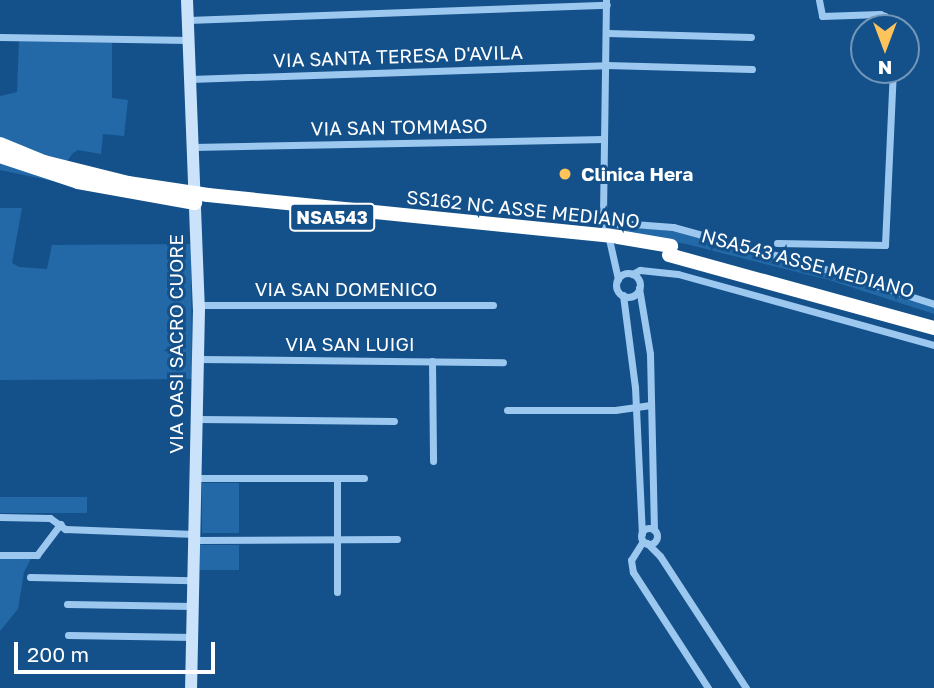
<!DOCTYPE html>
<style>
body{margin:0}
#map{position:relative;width:934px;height:688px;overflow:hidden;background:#14518a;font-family:"Golos Text",sans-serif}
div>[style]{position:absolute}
.green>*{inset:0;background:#2369a7;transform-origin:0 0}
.street>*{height:7px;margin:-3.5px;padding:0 3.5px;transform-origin:3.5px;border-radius:3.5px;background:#9cc8f0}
.street>.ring{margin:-3.5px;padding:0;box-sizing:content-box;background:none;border:7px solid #9cc8f0;border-radius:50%}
.secondary>*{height:12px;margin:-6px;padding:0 6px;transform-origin:6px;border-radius:6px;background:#cae3fb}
.highway>*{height:14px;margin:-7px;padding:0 7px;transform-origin:7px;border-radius:7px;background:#fff}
.highway-bridge>*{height:14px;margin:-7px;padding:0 7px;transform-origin:7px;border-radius:7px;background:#fff}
.dots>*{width:19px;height:19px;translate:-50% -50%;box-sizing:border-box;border:4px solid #14518a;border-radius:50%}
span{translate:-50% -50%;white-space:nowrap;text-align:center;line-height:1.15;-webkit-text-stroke:6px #14518a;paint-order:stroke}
.shield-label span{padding:2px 5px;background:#14518a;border:2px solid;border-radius:5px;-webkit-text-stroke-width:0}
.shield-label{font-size:18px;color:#fff;font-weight:700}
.street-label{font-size:19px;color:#fff}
.poi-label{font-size:19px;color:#fff;font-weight:700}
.left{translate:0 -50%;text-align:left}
.north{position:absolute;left:850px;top:14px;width:70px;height:70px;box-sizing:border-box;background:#14518a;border:2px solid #7297b9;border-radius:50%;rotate:180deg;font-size:19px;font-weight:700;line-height:28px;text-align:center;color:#fff}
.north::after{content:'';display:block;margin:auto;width:24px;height:32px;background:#ffc35b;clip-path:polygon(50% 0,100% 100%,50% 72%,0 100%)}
.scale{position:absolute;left:14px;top:642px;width:201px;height:32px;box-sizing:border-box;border:4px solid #fff;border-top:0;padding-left:9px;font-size:21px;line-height:24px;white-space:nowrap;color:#fff;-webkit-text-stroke:5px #14518a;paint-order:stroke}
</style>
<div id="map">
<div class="green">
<div style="clip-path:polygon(19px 41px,112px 43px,112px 98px,128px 100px,124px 136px,103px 134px,101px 154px,78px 150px,73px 153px,53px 181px,0 170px,0 96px,17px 92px)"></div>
<div style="clip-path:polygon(0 208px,22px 208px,12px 263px,19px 267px,47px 269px,52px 245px,191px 244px,192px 379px,0 380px)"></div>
<div style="clip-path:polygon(632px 228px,672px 230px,816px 269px,934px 306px,934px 314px,829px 280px,686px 244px,618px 232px)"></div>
<div style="left:202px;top:483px;width:37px;height:50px"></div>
<div style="left:0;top:497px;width:87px;height:16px"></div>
<div style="left:200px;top:545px;width:39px;height:25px"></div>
<div style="clip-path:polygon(0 557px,32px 557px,24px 572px,18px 609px,0 631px)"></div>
</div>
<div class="street">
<div style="left:606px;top:0;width:212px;rotate:90.8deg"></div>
<div style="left:603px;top:212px;width:69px;rotate:77.4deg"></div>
<div style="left:819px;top:0;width:16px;rotate:79deg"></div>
<div style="left:822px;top:16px;width:58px;rotate:-2deg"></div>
<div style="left:880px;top:14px;width:5px;rotate:22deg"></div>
<div style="left:885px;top:16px;width:13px;rotate:72deg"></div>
<div style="left:188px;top:20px;width:419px;rotate:-2.1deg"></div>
<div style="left:607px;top:33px;width:144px;rotate:1.6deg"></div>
<div style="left:0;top:37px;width:189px;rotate:0.9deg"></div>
<div style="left:190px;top:79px;width:416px;rotate:-1.9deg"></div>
<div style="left:606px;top:65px;width:146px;rotate:1.6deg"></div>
<div style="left:193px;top:147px;width:411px;rotate:-1.1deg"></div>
<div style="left:605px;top:228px;width:16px;rotate:-18deg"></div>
<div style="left:620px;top:223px;width:53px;rotate:4.3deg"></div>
<div style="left:673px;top:227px;width:151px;rotate:15.3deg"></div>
<div style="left:819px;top:267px;width:121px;rotate:17.8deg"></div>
<div style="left:777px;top:243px;width:108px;rotate:1.1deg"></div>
<div style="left:885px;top:245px;width:175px;rotate:-87.4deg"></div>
<div class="ring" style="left:616px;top:273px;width:17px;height:17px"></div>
<div style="left:632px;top:274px;width:9px;rotate:-27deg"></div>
<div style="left:640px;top:270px;width:38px;rotate:6deg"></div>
<div style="left:678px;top:274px;width:266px;rotate:15.5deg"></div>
<div style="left:639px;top:288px;width:67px;rotate:80.5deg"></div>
<div style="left:650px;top:354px;width:176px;rotate:88.7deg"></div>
<div style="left:623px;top:295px;width:93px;rotate:82.6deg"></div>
<div style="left:635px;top:387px;width:147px;rotate:87.3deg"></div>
<div style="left:198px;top:305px;width:295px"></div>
<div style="left:198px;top:359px;width:305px;rotate:0.6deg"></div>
<div style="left:432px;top:361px;width:100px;rotate:89.4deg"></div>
<div style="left:507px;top:410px;width:108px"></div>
<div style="left:615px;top:410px;width:36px;rotate:-8deg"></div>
<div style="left:196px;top:419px;width:198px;rotate:0.6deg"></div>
<div style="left:195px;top:478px;width:169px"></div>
<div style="left:337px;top:478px;width:114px;rotate:90deg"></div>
<div style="left:0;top:517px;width:50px;rotate:1.1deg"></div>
<div style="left:50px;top:518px;width:19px;rotate:36deg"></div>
<div style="left:65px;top:529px;width:129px;rotate:2.2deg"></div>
<div class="ring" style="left:641px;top:528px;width:9px;height:9px"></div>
<div style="left:194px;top:540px;width:203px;rotate:-0.3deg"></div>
<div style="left:643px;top:541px;width:22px;rotate:122deg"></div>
<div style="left:631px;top:560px;width:12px;rotate:81deg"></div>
<div style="left:633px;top:572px;width:138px;rotate:57.1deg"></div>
<div style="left:647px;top:543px;width:18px;rotate:45deg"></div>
<div style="left:660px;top:556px;width:158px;rotate:56.9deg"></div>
<div style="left:0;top:555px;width:37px"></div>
<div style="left:37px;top:555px;width:39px;rotate:-53deg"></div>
<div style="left:30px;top:577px;width:163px;rotate:1.1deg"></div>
<div style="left:67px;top:604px;width:125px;rotate:0.9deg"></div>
<div style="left:68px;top:635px;width:124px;rotate:0.9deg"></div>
</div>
<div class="secondary">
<div style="left:187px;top:0;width:309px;rotate:87.8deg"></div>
<div style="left:199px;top:309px;width:379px;rotate:91.2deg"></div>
</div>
<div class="highway">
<div style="left:669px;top:255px;width:275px;rotate:15.4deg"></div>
</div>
<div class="highway-bridge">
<div style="left:0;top:144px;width:48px;rotate:22.2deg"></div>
<div style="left:44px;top:162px;width:87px;rotate:14deg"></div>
<div style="left:128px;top:183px;width:81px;rotate:8.5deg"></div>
<div style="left:208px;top:195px;width:412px;rotate:5.8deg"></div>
<div style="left:618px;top:237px;width:54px;rotate:9.6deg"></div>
<div style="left:0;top:156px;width:82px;rotate:18.4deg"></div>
<div style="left:78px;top:182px;width:119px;rotate:10.2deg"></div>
</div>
<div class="dots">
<div style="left:565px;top:174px;background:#ffc35b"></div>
</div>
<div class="shield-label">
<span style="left:332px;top:217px">NSA543</span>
</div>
<div class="street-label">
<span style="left:398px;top:56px;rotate:-2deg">VIA SANTA TERESA D'AVILA</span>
<span style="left:399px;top:127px;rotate:-1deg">VIA SAN TOMMASO</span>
<span style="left:523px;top:209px;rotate:6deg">SS162 NC ASSE MEDIANO</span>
<span style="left:808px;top:263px;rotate:15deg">NSA543 ASSE MEDIANO</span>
<span style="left:346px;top:289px">VIA SAN DOMENICO</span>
<span style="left:176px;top:344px;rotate:-90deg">VIA OASI SACRO CUORE</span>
<span style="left:350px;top:344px">VIA SAN LUIGI</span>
</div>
<div class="poi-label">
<span class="left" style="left:581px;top:174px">Clinica Hera</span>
</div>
<div class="north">N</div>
<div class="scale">200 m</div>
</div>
